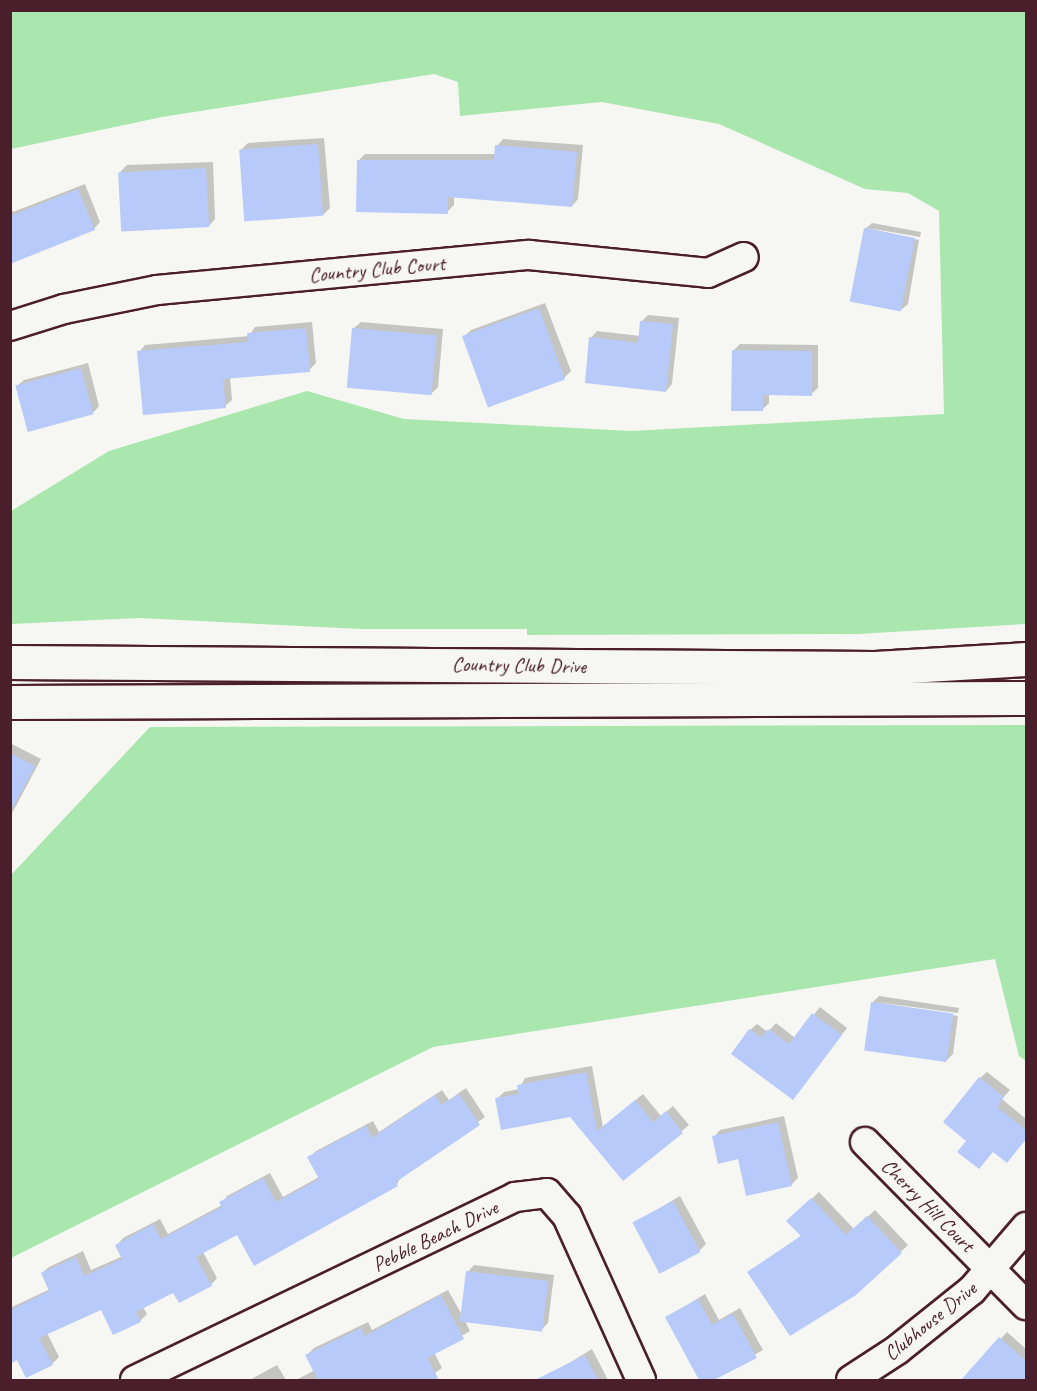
<!DOCTYPE html>
<style>
body{margin:0}
#map{position:relative;width:1037px;height:1391px;overflow:hidden;background:#f6f6f2;font-family:Caveat,sans-serif}
div>[style]{position:absolute}
.green>*{inset:0;background:#aae7ae}
.shadow>*{inset:0;background:#0003}
.building>*{inset:0;background:#b7cafa;transform-origin:0 0}
.roads{filter:drop-shadow(2px 0 #4a1f2b) drop-shadow(-2px 0 #4a1f2b) drop-shadow(0 2px #4a1f2b) drop-shadow(0 -2px #4a1f2b)}
.minor>*{height:28px;margin:-14px;padding:0 14px;transform-origin:14px;border-radius:14px;background:#f6f6f2}
.major>*{height:33px;margin:-16.5px;padding:0 16.5px;transform-origin:16.5px;border-radius:16.5px;background:#f6f6f2}
span{translate:-50% -50%;white-space:nowrap;text-align:center;line-height:1.15;-webkit-text-stroke:4.5px #f6f6f2;paint-order:stroke}
.street-label{font-size:21px;color:#4a1f2b}
.frame{position:absolute;inset:0;border:12px solid #4a1f2b;pointer-events:none}
</style>
<div id="map">
<div class="green">
<div style="clip-path:polygon(11px 10px,1026px 11px,1026px 624px,858px 634px,527px 635px,527px 629px,362px 629px,139px 618px,11px 624px,11px 511px,109px 451px,307px 391px,404px 419px,631px 431px,944px 414px,939px 211px,908px 193px,865px 189px,719px 124px,602px 102px,460px 116px,458px 82px,434px 74px,162px 117px,11px 149px)"></div>
<div style="clip-path:polygon(1026px 725px,1026px 1061px,1019px 1056px,995px 959px,433px 1047px,11px 1258px,11px 875px,150px 727px)"></div>
</div>
<div class="shadow">
<div style="clip-path:polygon(324px 138px,330px 208px,323px 215px,241px 150px,248px 143px)"></div>
<div style="clip-path:polygon(503px 139px,583px 145px,578px 199px,572px 206px,454px 196px,454px 205px,447px 212px,358px 161px,365px 154px,496px 154px,497px 146px)"></div>
<div style="clip-path:polygon(213px 162px,215px 219px,209px 226px,120px 172px,127px 165px)"></div>
<div style="clip-path:polygon(85px 184px,100px 222px,94px 229px,10px 262px,10px 206px,13px 212px)"></div>
<div style="clip-path:polygon(872px 223px,921px 232px,920px 237px,868px 228px,919px 240px,908px 304px,901px 310px,865px 229px)"></div>
<div style="clip-path:polygon(545px 303px,571px 371px,564px 378px,464px 337px,471px 330px)"></div>
<div style="clip-path:polygon(648px 315px,679px 318px,672px 384px,666px 391px,591px 338px,597px 331px,640px 336px,642px 321px)"></div>
<div style="clip-path:polygon(312px 322px,316px 363px,309px 370px,230px 377px,232px 400px,225px 406px,139px 352px,145px 345px,249px 336px,255px 327px)"></div>
<div style="clip-path:polygon(361px 322px,443px 329px,438px 387px,431px 394px,354px 328px)"></div>
<div style="clip-path:polygon(740px 344px,818px 345px,818px 388px,811px 394px,769px 394px,769px 403px,762px 410px,733px 351px)"></div>
<div style="clip-path:polygon(88px 363px,99px 406px,93px 413px,17px 386px,24px 380px)"></div>
<div style="clip-path:polygon(10px 743px,41px 759px,10px 817px)"></div>
<div style="clip-path:polygon(879px 996px,959px 1008px,958px 1013px,876px 1002px,958px 1016px,953px 1054px,946px 1061px,872px 1003px)"></div>
<div style="clip-path:polygon(820px 1007px,847px 1028px,793px 1098px,750px 1030px,757px 1024px,768px 1032px,776px 1023px,795px 1038px)"></div>
<div style="clip-path:polygon(592px 1066px,603px 1127px,643px 1094px,661px 1116px,673px 1106px,689px 1125px,624px 1179px,571px 1116px,497px 1099px,504px 1092px,519px 1089px,525px 1078px)"></div>
<div style="clip-path:polygon(987px 1072px,1010px 1090px,1002px 1099px,1026px 1119px,1026px 1139px,1007px 1161px,994px 1150px,968px 1141px,980px 1078px)"></div>
<div style="clip-path:polygon(466px 1088px,485px 1117px,402px 1175px,397px 1184px,238px 1233px,203px 1252px,217px 1278px,211px 1285px,174px 1291px,143px 1307px,147px 1314px,140px 1321px,102px 1308px,47px 1333px,59px 1357px,52px 1364px,18px 1358px,10px 1362px,10px 1308px,50px 1289px,42px 1273px,49px 1267px,83px 1251px,91px 1270px,123px 1256px,117px 1245px,123px 1238px,160px 1219px,168px 1234px,222px 1205px,227px 1196px,270px 1173px,283px 1197px,319px 1177px,309px 1158px,316px 1151px,373px 1121px,379px 1132px,442px 1090px,449px 1100px)"></div>
<div style="clip-path:polygon(784px 1116px,798px 1178px,791px 1185px,739px 1158px,714px 1137px,720px 1130px)"></div>
<div style="clip-path:polygon(819px 1192px,854px 1229px,875px 1210px,908px 1245px,855px 1294px,749px 1273px,802px 1235px,788px 1221px)"></div>
<div style="clip-path:polygon(680px 1196px,706px 1244px,699px 1251px,635px 1223px)"></div>
<div style="clip-path:polygon(474px 1265px,554px 1275px,548px 1323px,541px 1330px,465px 1321px,470px 1331px,434px 1352px,442px 1368px,425px 1380px,408px 1380px,404px 1373px,389px 1380px,296px 1380px,315px 1370px,307px 1355px,314px 1348px,368px 1322px,372px 1330px,448px 1290px,463px 1317px,468px 1272px)"></div>
<div style="clip-path:polygon(705px 1294px,719px 1320px,740px 1308px,763px 1350px,711px 1380px,701px 1380px,667px 1317px)"></div>
<div style="clip-path:polygon(1007px 1332px,1026px 1349px,1026px 1380px,963px 1380px)"></div>
<div style="clip-path:polygon(592px 1349px,608px 1380px,567px 1380px,561px 1368px)"></div>
<div style="clip-path:polygon(277px 1365px,286px 1380px,251px 1380px,253px 1378px)"></div>
</div>
<div class="building">
<div style="left:318px;top:144px;width:72px;height:79px;rotate:86deg"></div>
<div style="clip-path:polygon(495px 145px,577px 152px,572px 207px,448px 197px,448px 214px,356px 212px,357px 160px,494px 160px)"></div>
<div style="left:206px;top:168px;width:59px;height:88px;rotate:87deg"></div>
<div style="clip-path:polygon(78px 189px,95px 230px,10px 264px,10px 216px)"></div>
<div style="left:864px;top:228px;width:52px;height:75px;rotate:11deg"></div>
<div style="left:539px;top:308px;width:76px;height:82px;rotate:70deg"></div>
<div style="clip-path:polygon(640px 321px,673px 324px,666px 392px,585px 383px,589px 337px,638px 343px)"></div>
<div style="clip-path:polygon(306px 328px,310px 372px,223px 379px,226px 408px,143px 415px,137px 351px,248px 342px,247px 333px)"></div>
<div style="left:352px;top:328px;width:85px;height:60px;rotate:5deg"></div>
<div style="clip-path:polygon(732px 350px,812px 351px,812px 396px,763px 395px,763px 411px,731px 411px)"></div>
<div style="left:81px;top:368px;width:48px;height:68px;rotate:75deg"></div>
<div style="clip-path:polygon(10px 753px,35px 766px,10px 813px)"></div>
<div style="left:871px;top:1002px;width:83px;height:49px;rotate:8deg"></div>
<div style="clip-path:polygon(812px 1013px,842px 1035px,793px 1100px,731px 1054px,749px 1029px,762px 1038px,768px 1029px,789px 1044px)"></div>
<div style="clip-path:polygon(586px 1072px,597px 1131px,635px 1100px,653px 1122px,666px 1111px,683px 1133px,623px 1181px,570px 1117px,501px 1130px,495px 1098px,519px 1094px,517px 1085px)"></div>
<div style="clip-path:polygon(979px 1077px,1004px 1097px,997px 1107px,1026px 1130px,1026px 1139px,1007px 1163px,993px 1152px,979px 1169px,957px 1152px,966px 1141px,943px 1122px)"></div>
<div style="clip-path:polygon(459px 1094px,480px 1125px,396px 1182px,398px 1186px,254px 1266px,237px 1235px,196px 1257px,212px 1286px,179px 1303px,173px 1293px,136px 1312px,141px 1322px,113px 1335px,101px 1310px,39px 1338px,53px 1365px,26px 1378px,17px 1360px,10px 1364px,10px 1310px,49px 1291px,41px 1273px,76px 1257px,84px 1276px,122px 1259px,115px 1245px,153px 1224px,161px 1239px,222px 1207px,219px 1202px,263px 1178px,276px 1202px,319px 1179px,307px 1157px,366px 1126px,372px 1138px,435px 1095px,441px 1105px)"></div>
<div style="clip-path:polygon(778px 1122px,792px 1186px,746px 1196px,738px 1159px,718px 1164px,712px 1136px)"></div>
<div style="clip-path:polygon(811px 1198px,846px 1235px,867px 1216px,902px 1253px,856px 1295px,790px 1336px,747px 1272px,801px 1236px,786px 1221px)"></div>
<div style="left:673px;top:1201px;width:58px;height:46px;rotate:62deg"></div>
<div style="left:466px;top:1271px;width:83px;height:51px;rotate:7deg"></div>
<div style="clip-path:polygon(441px 1295px,464px 1339px,427px 1358px,439px 1380px,318px 1380px,305px 1355px,361px 1328px,365px 1336px)"></div>
<div style="clip-path:polygon(698px 1299px,712px 1325px,733px 1314px,757px 1358px,714px 1380px,699px 1380px,665px 1317px)"></div>
<div style="clip-path:polygon(999px 1337px,1026px 1361px,1026px 1380px,961px 1380px)"></div>
<div style="clip-path:polygon(585px 1355px,598px 1380px,535px 1380px)"></div>
</div>
<div class="roads">
<div class="minor">
<div style="left:10px;top:326px;width:57px;rotate:-17.5deg"></div>
<div style="left:64px;top:309px;width:95px;rotate:-11.5deg"></div>
<div style="left:157px;top:290px;width:374px;rotate:-5.4deg"></div>
<div style="left:529px;top:255px;width:180px;rotate:5.7deg"></div>
<div style="left:708px;top:273px;width:39px;rotate:-24deg"></div>
<div style="left:865px;top:1142px;width:229px;rotate:45.4deg"></div>
<div style="left:135px;top:1380px;width:422px;rotate:-25.7deg"></div>
<div style="left:515px;top:1197px;width:32px;rotate:-7deg"></div>
<div style="left:547px;top:1193px;width:30px;rotate:49deg"></div>
<div style="left:567px;top:1216px;width:180px;rotate:65.7deg"></div>
<div style="left:851px;top:1380px;width:55px;rotate:-33.1deg"></div>
<div style="left:897px;top:1350px;width:96px;rotate:-38.7deg"></div>
<div style="left:972px;top:1290px;width:83px;rotate:-49.4deg"></div>
</div>
<div class="major">
<div style="left:10px;top:662px;width:865px;rotate:0.4deg"></div>
<div style="left:875px;top:668px;width:151px;rotate:-3.4deg"></div>
<div style="left:10px;top:702px;width:1016px;rotate:-0.23deg"></div>
</div>
</div>
<div class="street-label">
<span style="left:377px;top:269px;rotate:-5deg">Country Club Court</span>
<span style="left:519px;top:665px;rotate:1deg">Country Club Drive</span>
<span style="left:928px;top:1205px;rotate:45deg">Cherry Hill Court</span>
<span style="left:435px;top:1236px;rotate:-26deg">Pebble Beach Drive</span>
<span style="left:930px;top:1321px;rotate:-39deg">Clubhouse Drive</span>
</div>
<div class="frame"></div>
</div>
